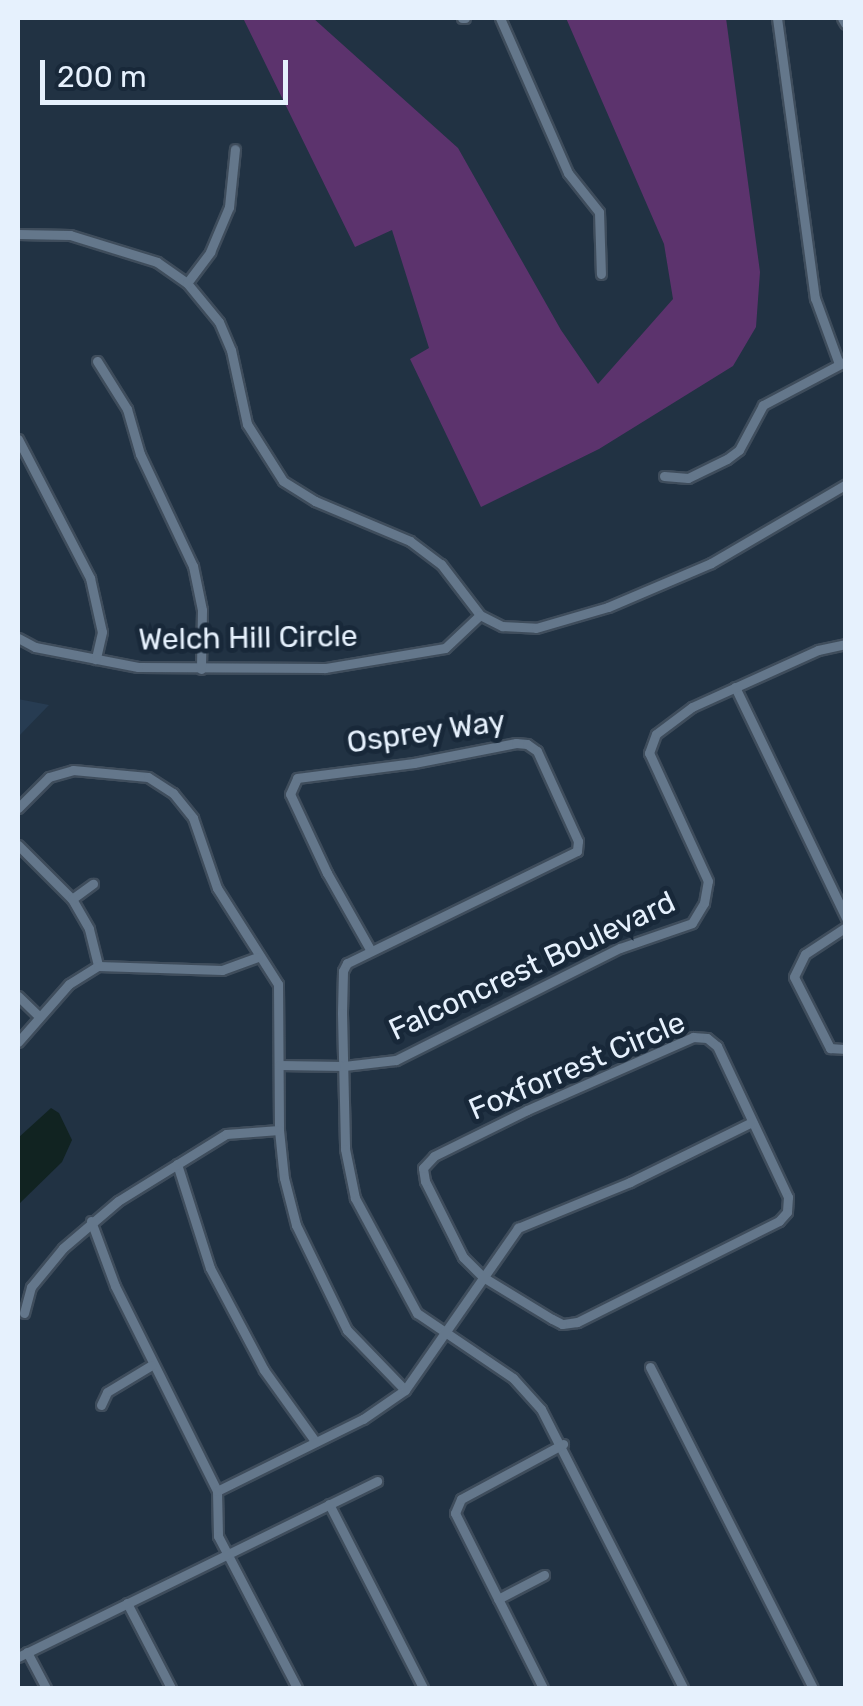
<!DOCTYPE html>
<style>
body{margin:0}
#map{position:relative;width:863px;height:1706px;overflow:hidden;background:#213243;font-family:Rubik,sans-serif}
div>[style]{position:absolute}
.built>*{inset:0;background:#273c52}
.green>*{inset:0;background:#5c336d}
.water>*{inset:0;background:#112321}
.roads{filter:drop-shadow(2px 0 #3f4d5c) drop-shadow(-2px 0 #3f4d5c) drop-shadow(0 2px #3f4d5c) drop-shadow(0 -2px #3f4d5c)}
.minor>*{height:9px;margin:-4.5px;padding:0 4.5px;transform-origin:4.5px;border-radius:4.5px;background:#64778b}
.tertiary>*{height:11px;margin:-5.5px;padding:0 5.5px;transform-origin:5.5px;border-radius:5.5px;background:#64778b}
span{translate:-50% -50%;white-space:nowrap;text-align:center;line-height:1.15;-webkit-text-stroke:10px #182839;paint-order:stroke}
.street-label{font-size:30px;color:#e6f1fd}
.frame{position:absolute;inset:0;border:20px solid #e6f1fd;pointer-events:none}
.scale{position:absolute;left:40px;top:60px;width:248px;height:45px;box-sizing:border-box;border:5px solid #e6f1fd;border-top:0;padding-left:12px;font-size:30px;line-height:35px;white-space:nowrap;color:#e6f1fd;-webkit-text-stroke:8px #182839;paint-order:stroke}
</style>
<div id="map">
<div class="built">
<div style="clip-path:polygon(18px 699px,49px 705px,18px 737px)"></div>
</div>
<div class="green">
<div style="clip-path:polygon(243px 18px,313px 18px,458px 148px,561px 330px,598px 384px,673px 299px,664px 244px,566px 18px,726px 18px,760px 272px,756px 327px,733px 366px,599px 449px,481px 507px,410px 359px,429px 348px,392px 230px,355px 247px)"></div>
</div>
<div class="water">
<div style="clip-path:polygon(51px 1108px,59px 1113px,72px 1140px,62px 1162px,18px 1205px,18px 1138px)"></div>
</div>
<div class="roads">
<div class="minor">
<div style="left:462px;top:18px;width:3px"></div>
<div style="left:500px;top:18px;width:169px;rotate:66.3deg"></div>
<div style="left:568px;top:173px;width:50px;rotate:51.5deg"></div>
<div style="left:599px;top:212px;width:62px;rotate:88.2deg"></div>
<div style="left:777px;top:18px;width:283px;rotate:82.3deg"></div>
<div style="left:815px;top:298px;width:70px;rotate:70deg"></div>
<div style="left:18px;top:234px;width:52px;rotate:1.1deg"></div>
<div style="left:70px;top:235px;width:91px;rotate:17.2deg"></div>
<div style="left:157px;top:262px;width:37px;rotate:35deg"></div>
<div style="left:187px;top:283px;width:50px;rotate:50.6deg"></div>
<div style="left:219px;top:322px;width:30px;rotate:67deg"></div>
<div style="left:231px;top:350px;width:76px;rotate:77.8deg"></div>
<div style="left:247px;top:424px;width:67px;rotate:57.7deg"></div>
<div style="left:283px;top:481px;width:38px;rotate:32deg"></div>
<div style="left:315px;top:501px;width:103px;rotate:22.8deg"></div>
<div style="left:410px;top:541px;width:39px;rotate:37deg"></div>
<div style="left:441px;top:564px;width:64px;rotate:52.6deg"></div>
<div style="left:480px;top:615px;width:48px;rotate:136.7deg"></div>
<div style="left:445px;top:648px;width:122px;rotate:170.5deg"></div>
<div style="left:325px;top:668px;width:187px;rotate:-179.7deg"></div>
<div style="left:138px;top:667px;width:105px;rotate:-169deg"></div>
<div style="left:35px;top:647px;width:19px;rotate:-152deg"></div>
<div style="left:187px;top:283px;width:39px;rotate:-53deg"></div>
<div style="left:210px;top:252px;width:49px;rotate:-67.1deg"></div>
<div style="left:229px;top:207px;width:58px;rotate:-84.1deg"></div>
<div style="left:97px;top:361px;width:57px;rotate:58deg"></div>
<div style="left:127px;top:409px;width:47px;rotate:73.9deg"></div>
<div style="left:140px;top:454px;width:124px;rotate:64.7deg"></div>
<div style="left:193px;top:566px;width:45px;rotate:78.4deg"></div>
<div style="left:202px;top:610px;width:59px;rotate:91deg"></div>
<div style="left:18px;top:439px;width:157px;rotate:62.6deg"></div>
<div style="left:90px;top:578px;width:55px;rotate:77.5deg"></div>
<div style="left:102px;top:632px;width:28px;rotate:103deg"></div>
<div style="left:664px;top:476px;width:24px;rotate:5deg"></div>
<div style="left:688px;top:478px;width:43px;rotate:-26deg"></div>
<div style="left:727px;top:459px;width:15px;rotate:-37deg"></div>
<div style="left:739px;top:450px;width:51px;rotate:-61.9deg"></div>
<div style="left:763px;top:405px;width:94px;rotate:-27.9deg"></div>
<div style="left:480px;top:615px;width:25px;rotate:27deg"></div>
<div style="left:502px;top:626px;width:34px;rotate:3deg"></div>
<div style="left:536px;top:628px;width:75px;rotate:-16.3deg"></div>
<div style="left:608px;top:607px;width:112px;rotate:-23.1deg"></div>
<div style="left:711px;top:563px;width:156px;rotate:-30.3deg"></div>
<div style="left:735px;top:687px;width:256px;rotate:64.3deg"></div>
<div style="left:18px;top:808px;width:44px;rotate:-45deg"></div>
<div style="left:49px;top:777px;width:25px;rotate:-16deg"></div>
<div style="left:73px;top:770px;width:75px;rotate:5.3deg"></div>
<div style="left:148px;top:777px;width:30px;rotate:33deg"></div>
<div style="left:173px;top:793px;width:32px;rotate:51deg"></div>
<div style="left:193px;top:818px;width:74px;rotate:71.1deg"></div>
<div style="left:217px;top:888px;width:114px;rotate:57.6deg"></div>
<div style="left:278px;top:984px;width:146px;rotate:89.6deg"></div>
<div style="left:279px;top:1130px;width:48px;rotate:84.1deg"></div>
<div style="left:284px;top:1178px;width:49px;rotate:75.7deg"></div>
<div style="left:296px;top:1225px;width:117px;rotate:64.1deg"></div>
<div style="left:347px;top:1330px;width:83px;rotate:46deg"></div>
<div style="left:18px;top:845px;width:76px;rotate:45deg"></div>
<div style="left:72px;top:899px;width:34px;rotate:60deg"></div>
<div style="left:89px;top:929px;width:38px;rotate:76deg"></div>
<div style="left:72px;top:899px;width:26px;rotate:-36deg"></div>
<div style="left:846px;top:927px;width:49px;rotate:146.6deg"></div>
<div style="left:805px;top:954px;width:25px;rotate:116deg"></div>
<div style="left:794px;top:977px;width:80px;rotate:63.1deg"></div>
<div style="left:830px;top:1048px;width:16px;rotate:4deg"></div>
<div style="left:371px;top:951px;width:90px;rotate:-119.4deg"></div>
<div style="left:327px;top:873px;width:87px;rotate:-115.1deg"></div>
<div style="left:290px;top:794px;width:17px;rotate:-66deg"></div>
<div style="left:297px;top:778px;width:118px;rotate:-7.3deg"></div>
<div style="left:414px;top:763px;width:104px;rotate:-11.1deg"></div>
<div style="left:516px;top:743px;width:11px;rotate:5deg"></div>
<div style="left:527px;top:744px;width:12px;rotate:35deg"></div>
<div style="left:537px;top:751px;width:99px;rotate:65.5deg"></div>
<div style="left:578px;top:841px;width:10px;rotate:96deg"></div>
<div style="left:577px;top:851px;width:256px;rotate:154deg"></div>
<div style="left:347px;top:963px;width:9px;rotate:117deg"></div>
<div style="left:343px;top:971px;width:42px;rotate:91.4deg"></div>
<div style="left:342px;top:1013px;width:136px;rotate:88.7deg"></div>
<div style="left:345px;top:1149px;width:50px;rotate:78.5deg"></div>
<div style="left:355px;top:1198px;width:131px;rotate:61.7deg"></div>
<div style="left:417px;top:1313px;width:116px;rotate:34.1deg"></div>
<div style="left:513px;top:1378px;width:42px;rotate:47.9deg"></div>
<div style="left:541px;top:1409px;width:313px;rotate:63deg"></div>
<div style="left:18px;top:996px;width:29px;rotate:44deg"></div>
<div style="left:693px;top:1037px;width:14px;rotate:4deg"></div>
<div style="left:707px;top:1038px;width:13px;rotate:39deg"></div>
<div style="left:717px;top:1046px;width:167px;rotate:64.8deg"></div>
<div style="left:788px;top:1197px;width:15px;rotate:94deg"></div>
<div style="left:787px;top:1212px;width:12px;rotate:132deg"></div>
<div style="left:779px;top:1221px;width:226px;rotate:153.4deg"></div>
<div style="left:577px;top:1322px;width:15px;rotate:172deg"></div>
<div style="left:562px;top:1324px;width:11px;rotate:-153deg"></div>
<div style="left:552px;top:1319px;width:81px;rotate:-148.7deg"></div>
<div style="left:483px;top:1277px;width:28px;rotate:-135deg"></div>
<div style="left:463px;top:1257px;width:85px;rotate:-116.6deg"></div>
<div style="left:425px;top:1181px;width:13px;rotate:-99deg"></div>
<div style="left:423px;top:1168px;width:16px;rotate:-47deg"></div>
<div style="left:434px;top:1156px;width:104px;rotate:-26.3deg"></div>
<div style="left:527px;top:1110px;width:181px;rotate:-23.7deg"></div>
<div style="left:18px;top:1042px;width:77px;rotate:-48.7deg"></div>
<div style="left:69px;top:984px;width:34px;rotate:-32deg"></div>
<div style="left:98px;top:966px;width:124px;rotate:1.8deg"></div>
<div style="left:222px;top:970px;width:38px;rotate:-20deg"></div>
<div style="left:279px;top:1065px;width:65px;rotate:0.9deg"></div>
<div style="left:344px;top:1066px;width:52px;rotate:-6.6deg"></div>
<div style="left:396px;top:1060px;width:250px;rotate:-26.6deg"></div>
<div style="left:620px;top:948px;width:76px;rotate:-19.1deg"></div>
<div style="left:692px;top:923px;width:23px;rotate:-59deg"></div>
<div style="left:704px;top:903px;width:22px;rotate:-80deg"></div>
<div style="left:708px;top:881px;width:141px;rotate:-114.7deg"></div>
<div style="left:649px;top:753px;width:20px;rotate:-70deg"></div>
<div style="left:656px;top:734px;width:45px;rotate:-36.9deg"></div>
<div style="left:692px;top:707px;width:138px;rotate:-24.3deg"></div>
<div style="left:818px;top:650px;width:29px;rotate:-12deg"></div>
<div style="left:177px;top:1164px;width:109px;rotate:72.4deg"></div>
<div style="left:210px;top:1268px;width:115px;rotate:62.1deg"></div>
<div style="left:264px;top:1370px;width:87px;rotate:54.3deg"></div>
<div style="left:91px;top:1221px;width:69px;rotate:69.7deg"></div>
<div style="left:115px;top:1286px;width:229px;rotate:63.5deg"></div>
<div style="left:217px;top:1491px;width:45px;rotate:88.7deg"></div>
<div style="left:218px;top:1536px;width:171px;rotate:62.5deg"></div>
<div style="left:24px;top:1313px;width:27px;rotate:-75deg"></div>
<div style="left:31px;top:1287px;width:50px;rotate:-50.6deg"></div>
<div style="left:63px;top:1248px;width:72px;rotate:-40.5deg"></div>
<div style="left:118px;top:1201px;width:127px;rotate:-31.8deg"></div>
<div style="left:226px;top:1134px;width:53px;rotate:-4.3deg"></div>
<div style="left:650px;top:1367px;width:360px;rotate:63.1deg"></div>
<div style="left:101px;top:1405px;width:14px;rotate:-65deg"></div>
<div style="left:107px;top:1392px;width:52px;rotate:-31deg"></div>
<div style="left:217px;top:1491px;width:163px;rotate:-26.3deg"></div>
<div style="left:363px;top:1419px;width:51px;rotate:-34.6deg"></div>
<div style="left:405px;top:1390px;width:198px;rotate:-55.1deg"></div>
<div style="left:518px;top:1228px;width:121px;rotate:-22.3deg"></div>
<div style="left:630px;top:1182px;width:136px;rotate:-26.2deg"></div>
<div style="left:329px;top:1504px;width:207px;rotate:62.9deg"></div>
<div style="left:498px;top:1599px;width:52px;rotate:-27.6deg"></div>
<div style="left:127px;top:1603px;width:96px;rotate:62.6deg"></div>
<div style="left:27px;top:1652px;width:41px;rotate:62.2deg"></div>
<div style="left:18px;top:1657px;width:400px;rotate:-26.1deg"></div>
<div style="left:543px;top:1688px;width:196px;rotate:-116.7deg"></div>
<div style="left:455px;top:1513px;width:15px;rotate:-67deg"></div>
<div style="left:461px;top:1499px;width:116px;rotate:-28.3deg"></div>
</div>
<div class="tertiary">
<div style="left:843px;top:18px;width:6px;rotate:59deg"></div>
</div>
</div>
<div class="street-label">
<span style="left:248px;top:638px;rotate:-1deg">Welch Hill Circle</span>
<span style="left:426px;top:732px;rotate:-8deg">Osprey Way</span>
<span style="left:532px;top:966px;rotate:-25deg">Falconcrest Boulevard</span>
<span style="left:577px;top:1066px;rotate:-23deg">Foxforrest Circle</span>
</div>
<div class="frame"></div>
<div class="scale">200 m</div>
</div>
